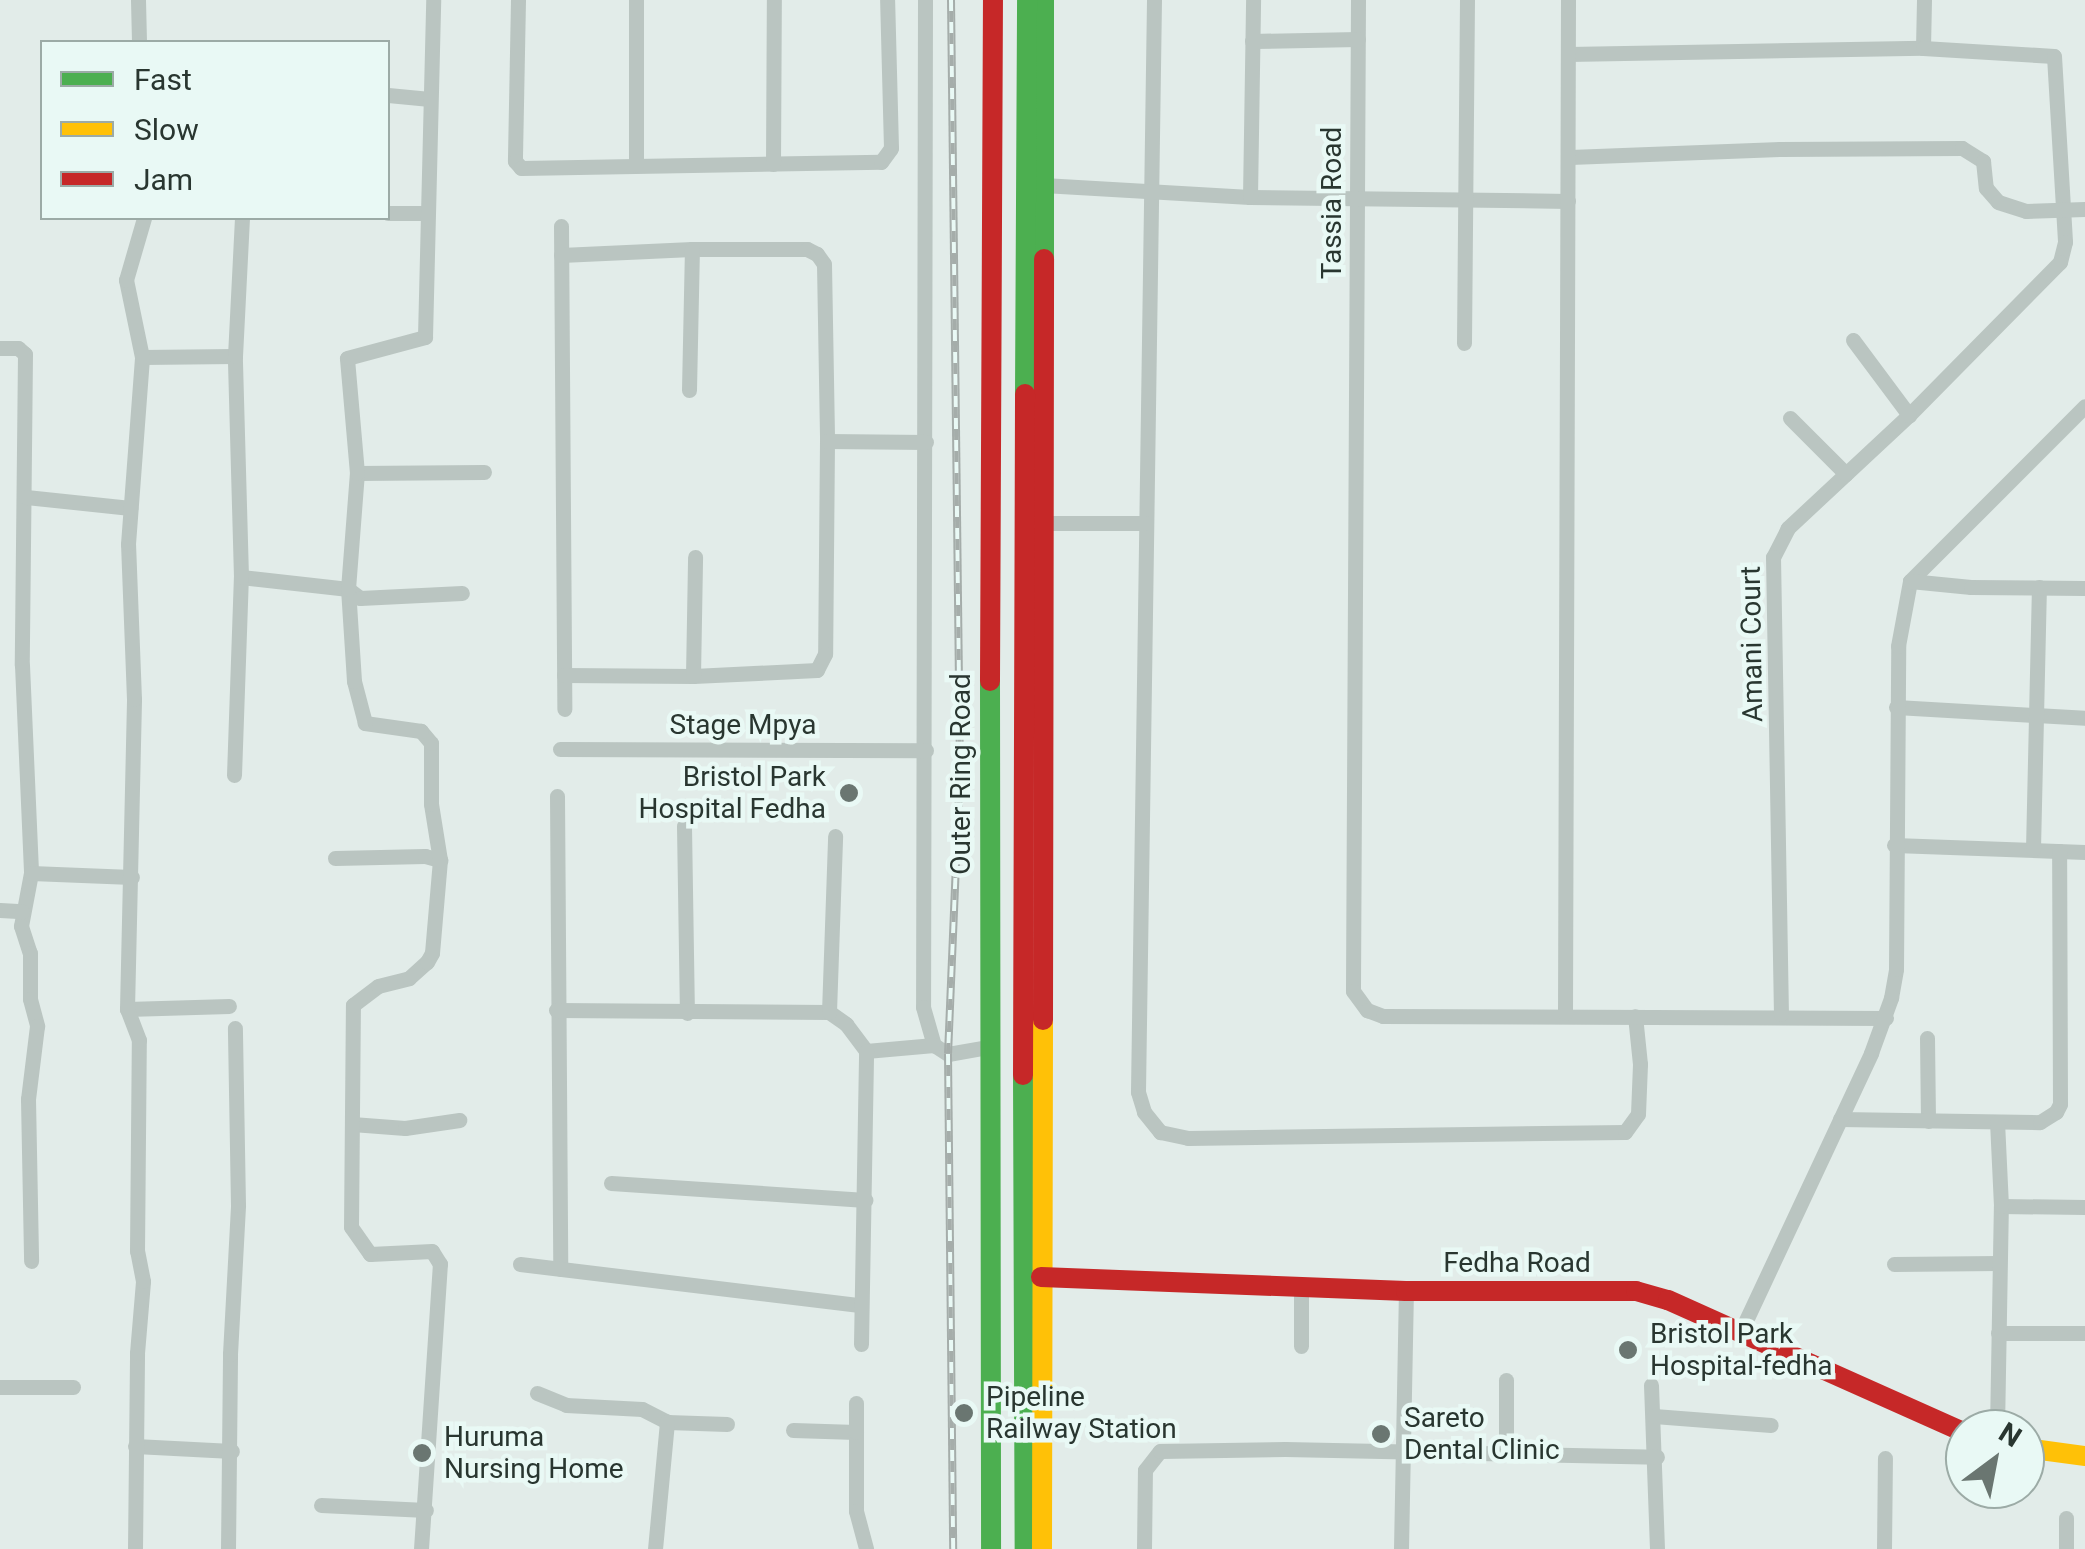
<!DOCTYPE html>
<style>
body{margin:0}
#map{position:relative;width:2085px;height:1549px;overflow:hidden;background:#e2ece9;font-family:Roboto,sans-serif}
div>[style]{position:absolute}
.street>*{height:15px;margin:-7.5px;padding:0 7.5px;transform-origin:7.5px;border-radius:7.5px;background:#bac5c1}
.fast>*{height:20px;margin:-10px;padding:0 10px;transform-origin:10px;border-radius:10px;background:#4caf50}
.slow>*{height:20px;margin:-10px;padding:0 10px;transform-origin:10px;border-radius:10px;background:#ffc107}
.jam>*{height:20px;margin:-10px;padding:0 10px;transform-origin:10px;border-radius:10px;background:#c62828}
.rail>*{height:8px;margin-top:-4px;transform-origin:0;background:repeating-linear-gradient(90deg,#e9f9f5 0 11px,#a5adaa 0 22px);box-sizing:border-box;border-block:2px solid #a5adaa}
.dots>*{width:28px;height:28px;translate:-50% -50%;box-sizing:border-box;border:5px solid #e9f9f5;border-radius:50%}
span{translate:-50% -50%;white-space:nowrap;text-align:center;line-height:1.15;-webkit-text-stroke:9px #e9f9f5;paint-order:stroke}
.street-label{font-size:28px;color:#293630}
.poi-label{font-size:28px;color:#293630}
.right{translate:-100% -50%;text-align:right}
.left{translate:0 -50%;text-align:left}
.legend{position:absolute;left:40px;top:40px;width:350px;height:180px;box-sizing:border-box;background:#e9f9f5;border:2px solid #9caba6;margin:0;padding:12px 18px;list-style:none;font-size:30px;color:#293630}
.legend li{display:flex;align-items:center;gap:20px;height:50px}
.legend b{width:50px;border:2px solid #9caba6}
.north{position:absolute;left:1945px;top:1409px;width:100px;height:100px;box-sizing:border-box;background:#e9f9f5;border:2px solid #9caba6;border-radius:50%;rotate:32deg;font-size:28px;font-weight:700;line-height:40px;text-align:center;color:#293630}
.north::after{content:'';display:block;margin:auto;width:35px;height:45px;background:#6a7671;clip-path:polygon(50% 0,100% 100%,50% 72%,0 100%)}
</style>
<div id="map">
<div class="street">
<div style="left:138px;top:0;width:42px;rotate:88.6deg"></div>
<div style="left:518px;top:0;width:161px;rotate:91.1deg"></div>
<div style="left:515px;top:161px;width:9px;rotate:49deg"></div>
<div style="left:521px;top:168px;width:360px;rotate:-1deg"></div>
<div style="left:881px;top:162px;width:17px;rotate:-54deg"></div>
<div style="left:891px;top:148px;width:148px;rotate:-91.5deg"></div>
<div style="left:925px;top:0;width:1007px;rotate:90.11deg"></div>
<div style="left:923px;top:1007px;width:40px;rotate:74deg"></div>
<div style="left:934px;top:1045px;width:17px;rotate:33deg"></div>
<div style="left:948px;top:1054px;width:41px;rotate:-9.9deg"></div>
<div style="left:1154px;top:0;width:1092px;rotate:90.84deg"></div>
<div style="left:1138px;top:1092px;width:21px;rotate:73deg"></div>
<div style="left:1144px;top:1112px;width:26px;rotate:51deg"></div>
<div style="left:1160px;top:1132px;width:29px;rotate:12deg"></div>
<div style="left:1188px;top:1138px;width:437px;rotate:-0.8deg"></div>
<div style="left:1625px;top:1132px;width:22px;rotate:-54deg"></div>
<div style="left:1638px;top:1114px;width:50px;rotate:-87.7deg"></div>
<div style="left:1640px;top:1064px;width:48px;rotate:-95.9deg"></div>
<div style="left:1358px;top:0;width:991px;rotate:90.29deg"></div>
<div style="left:1353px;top:991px;width:24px;rotate:54deg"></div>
<div style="left:1367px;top:1010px;width:17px;rotate:21deg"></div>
<div style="left:1383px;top:1016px;width:503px;rotate:0.23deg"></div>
<div style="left:1252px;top:41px;width:106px;rotate:-1.1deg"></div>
<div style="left:1923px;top:48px;width:48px;rotate:-88.8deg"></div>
<div style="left:1568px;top:54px;width:355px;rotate:-1deg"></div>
<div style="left:1923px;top:48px;width:131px;rotate:3.5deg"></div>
<div style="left:2054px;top:56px;width:186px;rotate:86.6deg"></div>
<div style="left:2065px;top:242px;width:21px;rotate:104deg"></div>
<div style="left:2060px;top:262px;width:215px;rotate:134.6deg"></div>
<div style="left:1909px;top:415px;width:166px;rotate:137deg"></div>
<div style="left:1788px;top:528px;width:33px;rotate:117deg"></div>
<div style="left:1773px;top:557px;width:457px;rotate:89deg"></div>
<div style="left:388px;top:95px;width:42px;rotate:5.4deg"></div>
<div style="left:1570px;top:157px;width:210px;rotate:-2.2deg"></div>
<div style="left:1780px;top:149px;width:182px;rotate:-0.3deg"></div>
<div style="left:1962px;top:148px;width:25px;rotate:32deg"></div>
<div style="left:1983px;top:161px;width:27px;rotate:84deg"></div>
<div style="left:1986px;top:188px;width:18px;rotate:49deg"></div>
<div style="left:1998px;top:202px;width:29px;rotate:18deg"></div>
<div style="left:2026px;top:211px;width:59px;rotate:-1.9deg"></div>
<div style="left:773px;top:164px;width:164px;rotate:-89.7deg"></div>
<div style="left:636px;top:165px;width:165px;rotate:-90deg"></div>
<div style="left:1043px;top:185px;width:207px;rotate:3.3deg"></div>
<div style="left:1250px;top:197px;width:318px;rotate:0.7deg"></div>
<div style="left:1250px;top:197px;width:197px;rotate:-89.1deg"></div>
<div style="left:388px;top:213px;width:37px"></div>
<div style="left:561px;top:226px;width:483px;rotate:89.6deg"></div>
<div style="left:561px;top:255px;width:131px;rotate:-2.6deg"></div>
<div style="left:692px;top:249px;width:115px"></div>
<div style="left:807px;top:249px;width:11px;rotate:27deg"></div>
<div style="left:817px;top:254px;width:12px;rotate:55deg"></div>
<div style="left:824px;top:264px;width:177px;rotate:89deg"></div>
<div style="left:827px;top:441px;width:213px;rotate:90.5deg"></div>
<div style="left:825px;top:654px;width:18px;rotate:117deg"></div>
<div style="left:817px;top:670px;width:124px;rotate:177.2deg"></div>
<div style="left:693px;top:676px;width:129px;rotate:-179.6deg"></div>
<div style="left:1853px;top:340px;width:94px;rotate:53.3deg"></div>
<div style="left:1464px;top:343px;width:343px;rotate:-89.5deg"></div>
<div style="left:0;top:348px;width:18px"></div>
<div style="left:18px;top:348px;width:9px;rotate:41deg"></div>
<div style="left:25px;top:354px;width:311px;rotate:90.6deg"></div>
<div style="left:22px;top:665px;width:208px;rotate:87.5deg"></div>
<div style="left:31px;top:873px;width:54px;rotate:100.7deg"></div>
<div style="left:21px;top:926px;width:28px;rotate:72deg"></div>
<div style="left:30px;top:953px;width:46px;rotate:90deg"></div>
<div style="left:30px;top:999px;width:28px;rotate:75deg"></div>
<div style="left:37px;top:1026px;width:74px;rotate:97deg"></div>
<div style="left:28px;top:1099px;width:162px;rotate:88.9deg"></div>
<div style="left:142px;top:357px;width:93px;rotate:-0.6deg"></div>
<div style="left:689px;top:390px;width:141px;rotate:-88.8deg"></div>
<div style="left:1790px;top:418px;width:79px;rotate:45deg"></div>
<div style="left:827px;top:441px;width:99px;rotate:0.6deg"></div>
<div style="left:357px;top:473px;width:127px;rotate:-0.5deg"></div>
<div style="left:26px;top:497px;width:105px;rotate:6deg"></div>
<div style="left:1042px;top:523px;width:103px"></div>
<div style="left:241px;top:577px;width:108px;rotate:6.4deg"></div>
<div style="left:348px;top:589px;width:15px;rotate:37deg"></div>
<div style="left:360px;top:598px;width:102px;rotate:-2.8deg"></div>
<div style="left:1910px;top:581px;width:247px;rotate:-45deg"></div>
<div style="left:693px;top:676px;width:119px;rotate:-89deg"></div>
<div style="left:1896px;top:707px;width:189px;rotate:3.3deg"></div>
<div style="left:560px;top:749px;width:366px;rotate:0.2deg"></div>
<div style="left:234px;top:775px;width:198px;rotate:-88deg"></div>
<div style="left:241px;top:577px;width:221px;rotate:-91.6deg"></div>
<div style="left:235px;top:356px;width:138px;rotate:-87.1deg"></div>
<div style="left:557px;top:796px;width:473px;rotate:89.6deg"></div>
<div style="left:684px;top:826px;width:187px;rotate:89.1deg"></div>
<div style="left:1894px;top:845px;width:191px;rotate:2.1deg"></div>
<div style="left:2033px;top:849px;width:262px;rotate:-88.7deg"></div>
<div style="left:335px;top:858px;width:90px;rotate:-1.3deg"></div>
<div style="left:425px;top:856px;width:16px;rotate:15deg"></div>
<div style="left:31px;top:873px;width:101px;rotate:2.3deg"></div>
<div style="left:0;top:910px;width:22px;rotate:3deg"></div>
<div style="left:127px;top:1009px;width:102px;rotate:-1.7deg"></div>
<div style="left:556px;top:1010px;width:273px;rotate:0.4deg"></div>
<div style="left:829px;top:1012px;width:21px;rotate:35deg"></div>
<div style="left:846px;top:1024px;width:34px;rotate:53deg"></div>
<div style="left:866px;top:1051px;width:68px;rotate:-5deg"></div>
<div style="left:829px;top:1012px;width:176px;rotate:-88deg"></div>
<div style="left:1565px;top:1013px;width:1013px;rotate:-89.83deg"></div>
<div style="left:1927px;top:1038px;width:83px;rotate:89.3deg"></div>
<div style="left:1840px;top:1119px;width:200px;rotate:0.9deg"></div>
<div style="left:2040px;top:1122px;width:19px;rotate:-32deg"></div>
<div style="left:2056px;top:1112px;width:9px;rotate:-63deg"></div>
<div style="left:2060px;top:1104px;width:253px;rotate:-90.2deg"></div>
<div style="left:352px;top:1124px;width:53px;rotate:4.3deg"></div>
<div style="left:405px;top:1128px;width:55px;rotate:-8.4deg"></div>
<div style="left:611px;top:1183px;width:255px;rotate:3.8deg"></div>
<div style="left:2001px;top:1206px;width:84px;rotate:0.7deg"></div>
<div style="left:520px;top:1264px;width:342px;rotate:6.9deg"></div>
<div style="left:1894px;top:1264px;width:104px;rotate:-0.6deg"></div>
<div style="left:1741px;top:1331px;width:307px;rotate:-64.9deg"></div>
<div style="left:1871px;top:1053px;width:59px;rotate:-70deg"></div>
<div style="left:1891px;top:998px;width:29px;rotate:-80deg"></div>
<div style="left:1896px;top:969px;width:323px;rotate:-89.6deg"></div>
<div style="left:1898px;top:646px;width:66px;rotate:-79.5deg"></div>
<div style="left:1910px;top:581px;width:61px;rotate:5.6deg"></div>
<div style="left:1971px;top:587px;width:114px;rotate:0.5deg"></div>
<div style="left:1998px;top:1333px;width:87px"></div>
<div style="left:861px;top:1344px;width:293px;rotate:-89deg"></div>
<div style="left:1301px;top:1346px;width:59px;rotate:-90deg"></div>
<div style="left:1506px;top:1380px;width:73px;rotate:90deg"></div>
<div style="left:1651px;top:1385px;width:164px;rotate:87.9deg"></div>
<div style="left:0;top:1387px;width:73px"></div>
<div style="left:537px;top:1393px;width:31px;rotate:22deg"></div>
<div style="left:566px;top:1405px;width:76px;rotate:3deg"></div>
<div style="left:642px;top:1409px;width:28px;rotate:27deg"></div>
<div style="left:667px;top:1422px;width:60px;rotate:1.9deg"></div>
<div style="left:1654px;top:1416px;width:117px;rotate:4.4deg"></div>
<div style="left:1997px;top:1429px;width:223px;rotate:-89deg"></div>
<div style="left:2001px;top:1206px;width:84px;rotate:-92.7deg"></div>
<div style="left:793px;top:1430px;width:63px;rotate:1.8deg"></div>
<div style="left:856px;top:1432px;width:79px;rotate:90deg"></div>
<div style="left:856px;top:1511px;width:39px;rotate:75deg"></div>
<div style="left:856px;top:1432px;width:29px;rotate:-90deg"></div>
<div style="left:135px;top:1446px;width:97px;rotate:3deg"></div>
<div style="left:321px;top:1505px;width:105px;rotate:2.7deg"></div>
<div style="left:2066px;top:1518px;width:31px;rotate:90deg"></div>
<div style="left:135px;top:1549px;width:196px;rotate:-89.4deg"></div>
<div style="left:137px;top:1353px;width:72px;rotate:-85.2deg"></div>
<div style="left:143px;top:1281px;width:31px;rotate:-101deg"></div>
<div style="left:137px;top:1251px;width:211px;rotate:-89.5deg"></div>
<div style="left:139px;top:1040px;width:33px;rotate:-111deg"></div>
<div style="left:127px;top:1009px;width:310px;rotate:-88.7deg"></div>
<div style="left:134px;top:699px;width:155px;rotate:-92.2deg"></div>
<div style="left:128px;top:544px;width:188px;rotate:-85.7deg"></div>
<div style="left:142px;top:357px;width:79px;rotate:-101.7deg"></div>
<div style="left:126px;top:280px;width:65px;rotate:-73.8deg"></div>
<div style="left:228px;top:1549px;width:195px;rotate:-89.4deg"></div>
<div style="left:230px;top:1354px;width:149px;rotate:-86.9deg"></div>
<div style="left:238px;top:1205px;width:177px;rotate:-91deg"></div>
<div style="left:421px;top:1549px;width:286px;rotate:-86.2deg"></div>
<div style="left:440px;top:1264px;width:15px;rotate:-122deg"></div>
<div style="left:432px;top:1251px;width:62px;rotate:177.2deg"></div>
<div style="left:370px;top:1254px;width:33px;rotate:-125deg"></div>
<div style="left:351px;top:1227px;width:222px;rotate:-89.5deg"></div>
<div style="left:353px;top:1005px;width:31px;rotate:-37deg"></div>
<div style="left:378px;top:986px;width:32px;rotate:-14deg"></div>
<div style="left:409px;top:978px;width:24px;rotate:-42deg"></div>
<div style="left:427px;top:962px;width:10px;rotate:-61deg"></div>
<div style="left:432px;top:953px;width:93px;rotate:-85.1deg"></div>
<div style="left:440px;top:860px;width:57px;rotate:-99.1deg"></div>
<div style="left:431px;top:804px;width:61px;rotate:-90deg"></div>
<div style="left:431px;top:743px;width:16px;rotate:-130deg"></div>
<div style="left:421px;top:731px;width:57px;rotate:-171.9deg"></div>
<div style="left:365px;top:723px;width:43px;rotate:-104.7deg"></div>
<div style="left:354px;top:681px;width:92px;rotate:-93.7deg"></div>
<div style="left:348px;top:589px;width:116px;rotate:-85.6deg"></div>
<div style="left:357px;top:473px;width:115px;rotate:-95deg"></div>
<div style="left:347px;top:358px;width:81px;rotate:-15.1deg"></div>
<div style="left:425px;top:337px;width:337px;rotate:-88.6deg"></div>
<div style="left:655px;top:1549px;width:128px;rotate:-84.6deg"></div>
<div style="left:1144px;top:1549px;width:79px;rotate:-89.3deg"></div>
<div style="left:1145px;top:1470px;width:24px;rotate:-52deg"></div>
<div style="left:1160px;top:1451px;width:125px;rotate:-0.9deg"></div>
<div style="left:1285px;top:1449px;width:372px;rotate:1.2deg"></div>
<div style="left:1401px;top:1549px;width:258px;rotate:-88.9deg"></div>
<div style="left:1884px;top:1549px;width:91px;rotate:-89.4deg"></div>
</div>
<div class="fast">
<div style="left:1044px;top:259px;width:259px;rotate:-90deg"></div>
<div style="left:1025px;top:394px;width:394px;rotate:-89.7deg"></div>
<div style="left:990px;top:681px;width:868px;rotate:89.93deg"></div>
<div style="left:1023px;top:1075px;width:474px;rotate:89.8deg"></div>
</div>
<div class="slow">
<div style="left:2025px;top:1448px;width:61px;rotate:7.6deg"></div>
<div style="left:1042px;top:1549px;width:529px;rotate:-89.89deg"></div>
</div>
<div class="jam">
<div style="left:990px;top:681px;width:681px;rotate:-89.75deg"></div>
<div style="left:1043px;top:1020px;width:761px;rotate:-89.92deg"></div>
<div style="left:1023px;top:1075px;width:681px;rotate:-89.83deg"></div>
<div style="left:1041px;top:1277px;width:365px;rotate:2.2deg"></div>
<div style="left:1406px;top:1291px;width:230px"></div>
<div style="left:1636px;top:1291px;width:33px;rotate:16deg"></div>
<div style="left:1668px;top:1300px;width:325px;rotate:24.1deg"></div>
</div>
<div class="rail">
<div style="left:951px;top:0;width:768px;rotate:89.33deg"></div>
<div style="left:960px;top:768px;width:286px;rotate:92.4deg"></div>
<div style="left:948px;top:1054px;width:495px;rotate:89.4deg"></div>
</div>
<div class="dots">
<div style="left:849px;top:793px;background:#6a7671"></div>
<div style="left:1628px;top:1350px;background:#6a7671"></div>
<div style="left:964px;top:1413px;background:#6a7671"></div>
<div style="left:1381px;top:1434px;background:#6a7671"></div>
<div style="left:422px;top:1453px;background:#6a7671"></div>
</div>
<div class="street-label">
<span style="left:1332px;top:203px;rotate:-90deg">Tassia Road</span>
<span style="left:1752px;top:644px;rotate:-91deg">Amani Court</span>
<span style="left:743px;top:725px">Stage Mpya</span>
<span style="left:961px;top:774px;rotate:-90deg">Outer Ring Road</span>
<span style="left:1517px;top:1263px">Fedha Road</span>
</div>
<div class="poi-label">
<span class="right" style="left:826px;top:793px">Bristol Park<br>Hospital Fedha</span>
<span class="left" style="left:1650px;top:1350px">Bristol Park<br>Hospital-fedha</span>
<span class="left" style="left:986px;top:1413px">Pipeline<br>Railway Station</span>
<span class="left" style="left:1404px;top:1434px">Sareto<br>Dental Clinic</span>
<span class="left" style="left:444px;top:1453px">Huruma<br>Nursing Home</span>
</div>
<ul class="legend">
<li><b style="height:12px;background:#4caf50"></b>Fast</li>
<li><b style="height:12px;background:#ffc107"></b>Slow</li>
<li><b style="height:12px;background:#c62828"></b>Jam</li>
</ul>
<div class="north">N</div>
</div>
